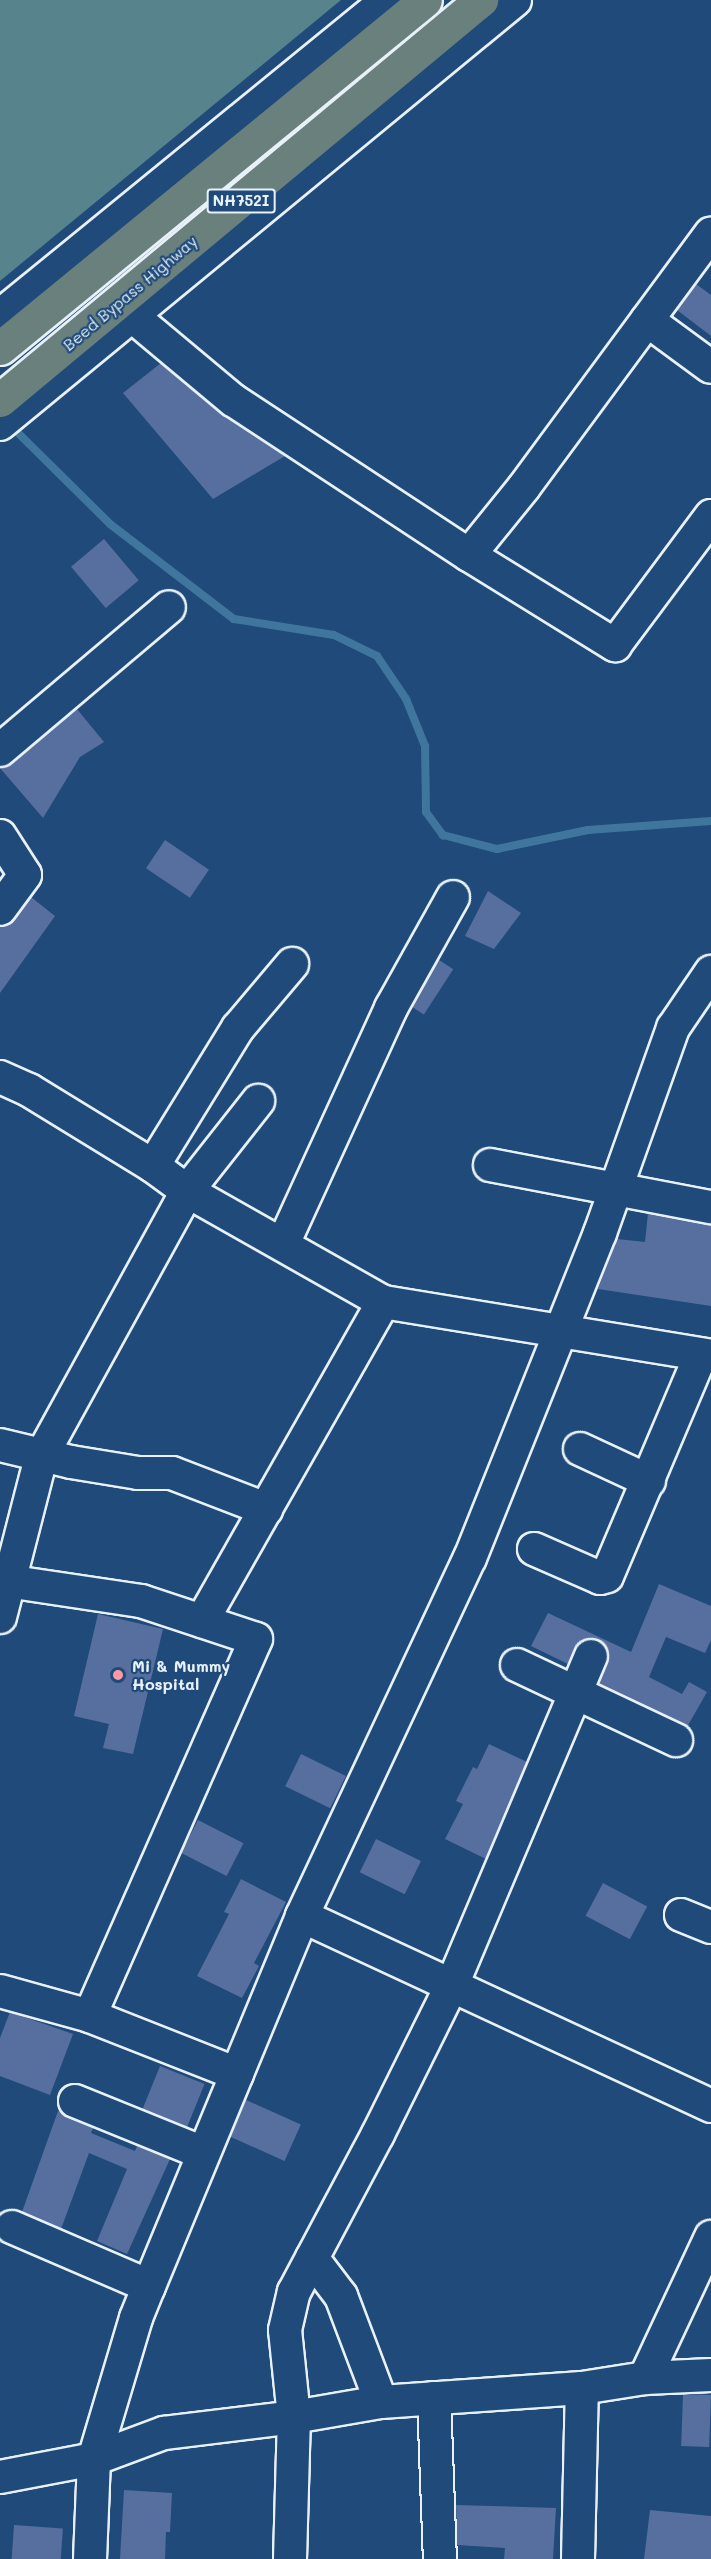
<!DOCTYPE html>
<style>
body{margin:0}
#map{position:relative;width:711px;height:2559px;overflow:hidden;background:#1f4a7a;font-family:Mali,sans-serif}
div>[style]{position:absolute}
.green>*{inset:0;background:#56838c}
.stream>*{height:8px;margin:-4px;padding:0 4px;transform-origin:4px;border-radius:4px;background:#40769d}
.building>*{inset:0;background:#576f9f;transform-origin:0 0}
.roads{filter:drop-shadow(2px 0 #e8f1f8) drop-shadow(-2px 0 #e8f1f8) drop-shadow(0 2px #e8f1f8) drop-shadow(0 -2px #e8f1f8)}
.minor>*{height:32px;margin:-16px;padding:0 16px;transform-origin:16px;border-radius:16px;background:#1f4a7a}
.highway>*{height:33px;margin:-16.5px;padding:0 16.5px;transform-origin:16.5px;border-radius:16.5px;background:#6a807d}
.dots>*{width:16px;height:16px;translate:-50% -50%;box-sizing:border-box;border:3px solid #1f4a7a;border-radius:50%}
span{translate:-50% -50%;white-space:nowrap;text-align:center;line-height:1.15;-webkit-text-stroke:4.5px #1f4a7a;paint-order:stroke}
.shield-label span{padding:2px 4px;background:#1f4a7a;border:2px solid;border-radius:4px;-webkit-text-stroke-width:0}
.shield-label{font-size:15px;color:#e8f1f8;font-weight:700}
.street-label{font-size:16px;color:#e8f1f8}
.poi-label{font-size:16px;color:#e8f1f8;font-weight:700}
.left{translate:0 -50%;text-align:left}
</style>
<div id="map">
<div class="green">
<div style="clip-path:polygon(0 0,341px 0,0 281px)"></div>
</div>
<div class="stream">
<div style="left:9px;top:424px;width:142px;rotate:44.7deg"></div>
<div style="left:110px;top:524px;width:156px;rotate:37.5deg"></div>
<div style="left:234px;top:619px;width:101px;rotate:9.1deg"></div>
<div style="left:334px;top:635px;width:48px;rotate:26deg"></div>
<div style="left:377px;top:656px;width:52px;rotate:56deg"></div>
<div style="left:406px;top:699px;width:51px;rotate:68deg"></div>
<div style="left:425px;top:746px;width:66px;rotate:89.1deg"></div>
<div style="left:426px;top:812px;width:29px;rotate:54deg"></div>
<div style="left:443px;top:835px;width:56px;rotate:14.5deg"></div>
<div style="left:497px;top:849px;width:93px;rotate:-11.8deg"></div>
<div style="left:588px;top:830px;width:123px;rotate:-4.2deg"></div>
</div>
<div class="building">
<div style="clip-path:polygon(696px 284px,711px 295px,711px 336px,677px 310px)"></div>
<div style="clip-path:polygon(161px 363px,221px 414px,285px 456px,213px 499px,123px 393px)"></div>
<div style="left:104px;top:539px;width:54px;height:43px;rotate:50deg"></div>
<div style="clip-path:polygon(77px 709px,104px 742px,80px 757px,43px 818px,0 768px,12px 764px)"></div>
<div style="left:165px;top:840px;width:53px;height:34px;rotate:34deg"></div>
<div style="clip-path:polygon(488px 891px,521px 913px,494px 949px,465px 936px)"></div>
<div style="clip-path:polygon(31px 897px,55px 916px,0 993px,0 927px,14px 920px)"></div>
<div style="left:439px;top:960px;width:17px;height:54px;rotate:33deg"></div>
<div style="clip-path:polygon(648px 1213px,711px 1225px,711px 1306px,598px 1289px,617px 1239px,645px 1242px)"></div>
<div style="clip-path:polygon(659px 1584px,711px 1606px,711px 1640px,705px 1653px,666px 1637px,649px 1677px,682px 1694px,689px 1682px,707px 1692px,687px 1727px,599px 1684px,609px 1654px,606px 1646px,599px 1640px,589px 1638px,580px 1642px,568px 1664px,531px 1646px,548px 1613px,631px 1652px)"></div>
<div style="clip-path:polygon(98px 1614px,163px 1629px,133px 1754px,103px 1748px,109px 1724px,74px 1716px)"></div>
<div style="clip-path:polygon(489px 1744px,527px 1762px,486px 1859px,445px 1839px,463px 1804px,456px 1801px,473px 1767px,477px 1769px)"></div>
<div style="left:301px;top:1754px;width:50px;height:36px;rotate:26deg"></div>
<div style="left:198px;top:1820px;width:51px;height:37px;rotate:27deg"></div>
<div style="left:376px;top:1839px;width:50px;height:37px;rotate:26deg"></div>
<div style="clip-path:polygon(241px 1879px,286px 1902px,254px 1963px,259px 1966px,242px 1998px,197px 1976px,229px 1914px,224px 1912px)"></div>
<div style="left:603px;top:1883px;width:50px;height:37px;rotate:28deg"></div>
<div style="clip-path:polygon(10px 2012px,73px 2034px,50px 2095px,0 2076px,0 2038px)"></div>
<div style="left:160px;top:2066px;width:48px;height:47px;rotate:22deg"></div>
<div style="left:246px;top:2100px;width:60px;height:40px;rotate:24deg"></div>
<div style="clip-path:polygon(58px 2111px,93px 2128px,91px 2133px,135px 2151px,137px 2146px,170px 2159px,127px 2254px,97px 2241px,127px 2169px,89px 2153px,61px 2229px,22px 2212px)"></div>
<div style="left:683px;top:2394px;width:28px;height:52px;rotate:2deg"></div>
<div style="clip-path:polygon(124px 2490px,172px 2493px,170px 2532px,166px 2532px,165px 2559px,120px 2559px)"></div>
<div style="clip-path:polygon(456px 2505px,556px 2508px,553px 2559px,504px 2559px,505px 2548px,457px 2545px)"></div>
<div style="clip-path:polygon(650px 2510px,711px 2516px,711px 2559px,644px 2559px)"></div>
<div style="left:14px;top:2525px;width:49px;height:34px;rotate:4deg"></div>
</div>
<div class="roads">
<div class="minor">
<div style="left:118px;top:304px;width:150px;rotate:39.9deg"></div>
<div style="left:233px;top:400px;width:282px;rotate:33.3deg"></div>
<div style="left:469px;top:555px;width:87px;rotate:-51deg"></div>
<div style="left:524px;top:487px;width:315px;rotate:-53.6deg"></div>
<div style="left:0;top:316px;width:500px;rotate:-39.2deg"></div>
<div style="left:647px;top:320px;width:79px;rotate:36.3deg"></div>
<div style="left:0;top:424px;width:667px;rotate:-39.46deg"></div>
<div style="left:469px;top:555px;width:172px;rotate:31.7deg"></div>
<div style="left:615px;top:645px;width:161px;rotate:-53.3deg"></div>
<div style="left:0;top:750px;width:221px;rotate:-40.2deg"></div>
<div style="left:0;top:836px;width:46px;rotate:57.3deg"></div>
<div style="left:25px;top:875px;width:42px;rotate:126.3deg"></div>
<div style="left:0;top:1077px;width:32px;rotate:24deg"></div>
<div style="left:29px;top:1090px;width:145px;rotate:31.5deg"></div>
<div style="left:153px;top:1166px;width:42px;rotate:36.3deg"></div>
<div style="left:187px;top:1191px;width:225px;rotate:29.5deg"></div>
<div style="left:383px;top:1302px;width:332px;rotate:9.3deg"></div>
<div style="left:490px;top:1165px;width:225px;rotate:10.8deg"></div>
<div style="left:153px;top:1166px;width:162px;rotate:-58.4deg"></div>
<div style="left:238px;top:1028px;width:84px;rotate:-49.8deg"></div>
<div style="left:283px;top:1244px;width:260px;rotate:-65.4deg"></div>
<div style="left:391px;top:1008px;width:127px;rotate:-60.8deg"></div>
<div style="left:0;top:1445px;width:73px;rotate:13.5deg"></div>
<div style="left:71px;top:1462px;width:68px;rotate:9.3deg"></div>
<div style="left:138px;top:1473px;width:34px"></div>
<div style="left:172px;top:1473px;width:101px;rotate:21deg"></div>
<div style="left:580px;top:1449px;width:76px;rotate:24.9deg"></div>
<div style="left:534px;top:1549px;width:72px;rotate:23.7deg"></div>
<div style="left:600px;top:1578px;width:7px;rotate:-16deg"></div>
<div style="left:607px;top:1576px;width:240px;rotate:-67deg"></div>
<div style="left:0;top:1580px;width:143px;rotate:8.5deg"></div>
<div style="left:141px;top:1601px;width:121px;rotate:18.3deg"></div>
<div style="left:256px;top:1639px;width:412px;rotate:113.8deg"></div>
<div style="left:0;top:1617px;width:165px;rotate:-75.6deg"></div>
<div style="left:41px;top:1457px;width:303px;rotate:-61.2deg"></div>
<div style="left:187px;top:1191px;width:115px;rotate:-51.7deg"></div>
<div style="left:202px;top:1621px;width:367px;rotate:-60.4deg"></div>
<div style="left:517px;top:1665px;width:176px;rotate:25.3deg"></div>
<div style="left:681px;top:1915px;width:32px;rotate:22deg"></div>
<div style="left:302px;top:1916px;width:451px;rotate:24.9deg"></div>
<div style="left:0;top:1991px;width:93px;rotate:15.5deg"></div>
<div style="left:90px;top:2016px;width:158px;rotate:21.5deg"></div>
<div style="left:75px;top:2101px;width:138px;rotate:22.1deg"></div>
<div style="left:12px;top:2227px;width:149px;rotate:23.3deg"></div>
<div style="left:312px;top:2258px;width:48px;rotate:52.7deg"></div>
<div style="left:341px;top:2296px;width:113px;rotate:69.3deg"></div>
<div style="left:645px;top:2378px;width:156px;rotate:-64.9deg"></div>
<div style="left:434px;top:2398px;width:161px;rotate:87.9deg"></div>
<div style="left:0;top:2477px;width:96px;rotate:-10.8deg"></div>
<div style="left:94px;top:2459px;width:75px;rotate:-20.4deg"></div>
<div style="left:164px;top:2433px;width:131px;rotate:-7deg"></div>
<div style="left:294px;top:2417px;width:88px;rotate:-9.8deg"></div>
<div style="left:381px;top:2402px;width:201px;rotate:-4deg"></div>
<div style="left:582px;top:2388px;width:64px;rotate:-9deg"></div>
<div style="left:645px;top:2378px;width:66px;rotate:-2.6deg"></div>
<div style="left:90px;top:2559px;width:100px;rotate:-87.7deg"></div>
<div style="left:94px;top:2459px;width:147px;rotate:-73.4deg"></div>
<div style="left:136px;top:2318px;width:35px;rotate:-68deg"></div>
<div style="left:149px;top:2286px;width:400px;rotate:-67.5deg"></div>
<div style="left:302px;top:1916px;width:395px;rotate:-64.9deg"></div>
<div style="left:470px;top:1558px;width:350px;rotate:-68.2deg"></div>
<div style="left:600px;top:1233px;width:218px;rotate:-70.4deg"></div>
<div style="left:673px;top:1028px;width:68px;rotate:-55.8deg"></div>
<div style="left:290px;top:2559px;width:142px;rotate:-88.4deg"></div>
<div style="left:294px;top:2417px;width:87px;rotate:-95.9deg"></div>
<div style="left:285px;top:2330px;width:39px;rotate:-77deg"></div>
<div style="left:294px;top:2292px;width:179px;rotate:-62deg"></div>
<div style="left:378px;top:2134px;width:166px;rotate:-63.6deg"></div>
<div style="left:452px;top:1985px;width:357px;rotate:-67.1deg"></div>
<div style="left:578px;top:2559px;width:171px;rotate:-88.7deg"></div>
</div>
<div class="highway">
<div style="left:0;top:348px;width:549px;rotate:-39.31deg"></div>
<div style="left:0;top:400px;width:626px;rotate:-39.75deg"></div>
</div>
</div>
<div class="dots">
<div style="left:118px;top:1675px;background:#ff9aa2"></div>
</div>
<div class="shield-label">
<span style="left:241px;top:201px">NH752I</span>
</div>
<div class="street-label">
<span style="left:130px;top:293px;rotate:-40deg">Beed Bypass Highway</span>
</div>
<div class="poi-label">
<span class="left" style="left:132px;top:1675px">Mi &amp; Mummy<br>Hospital</span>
</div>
</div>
